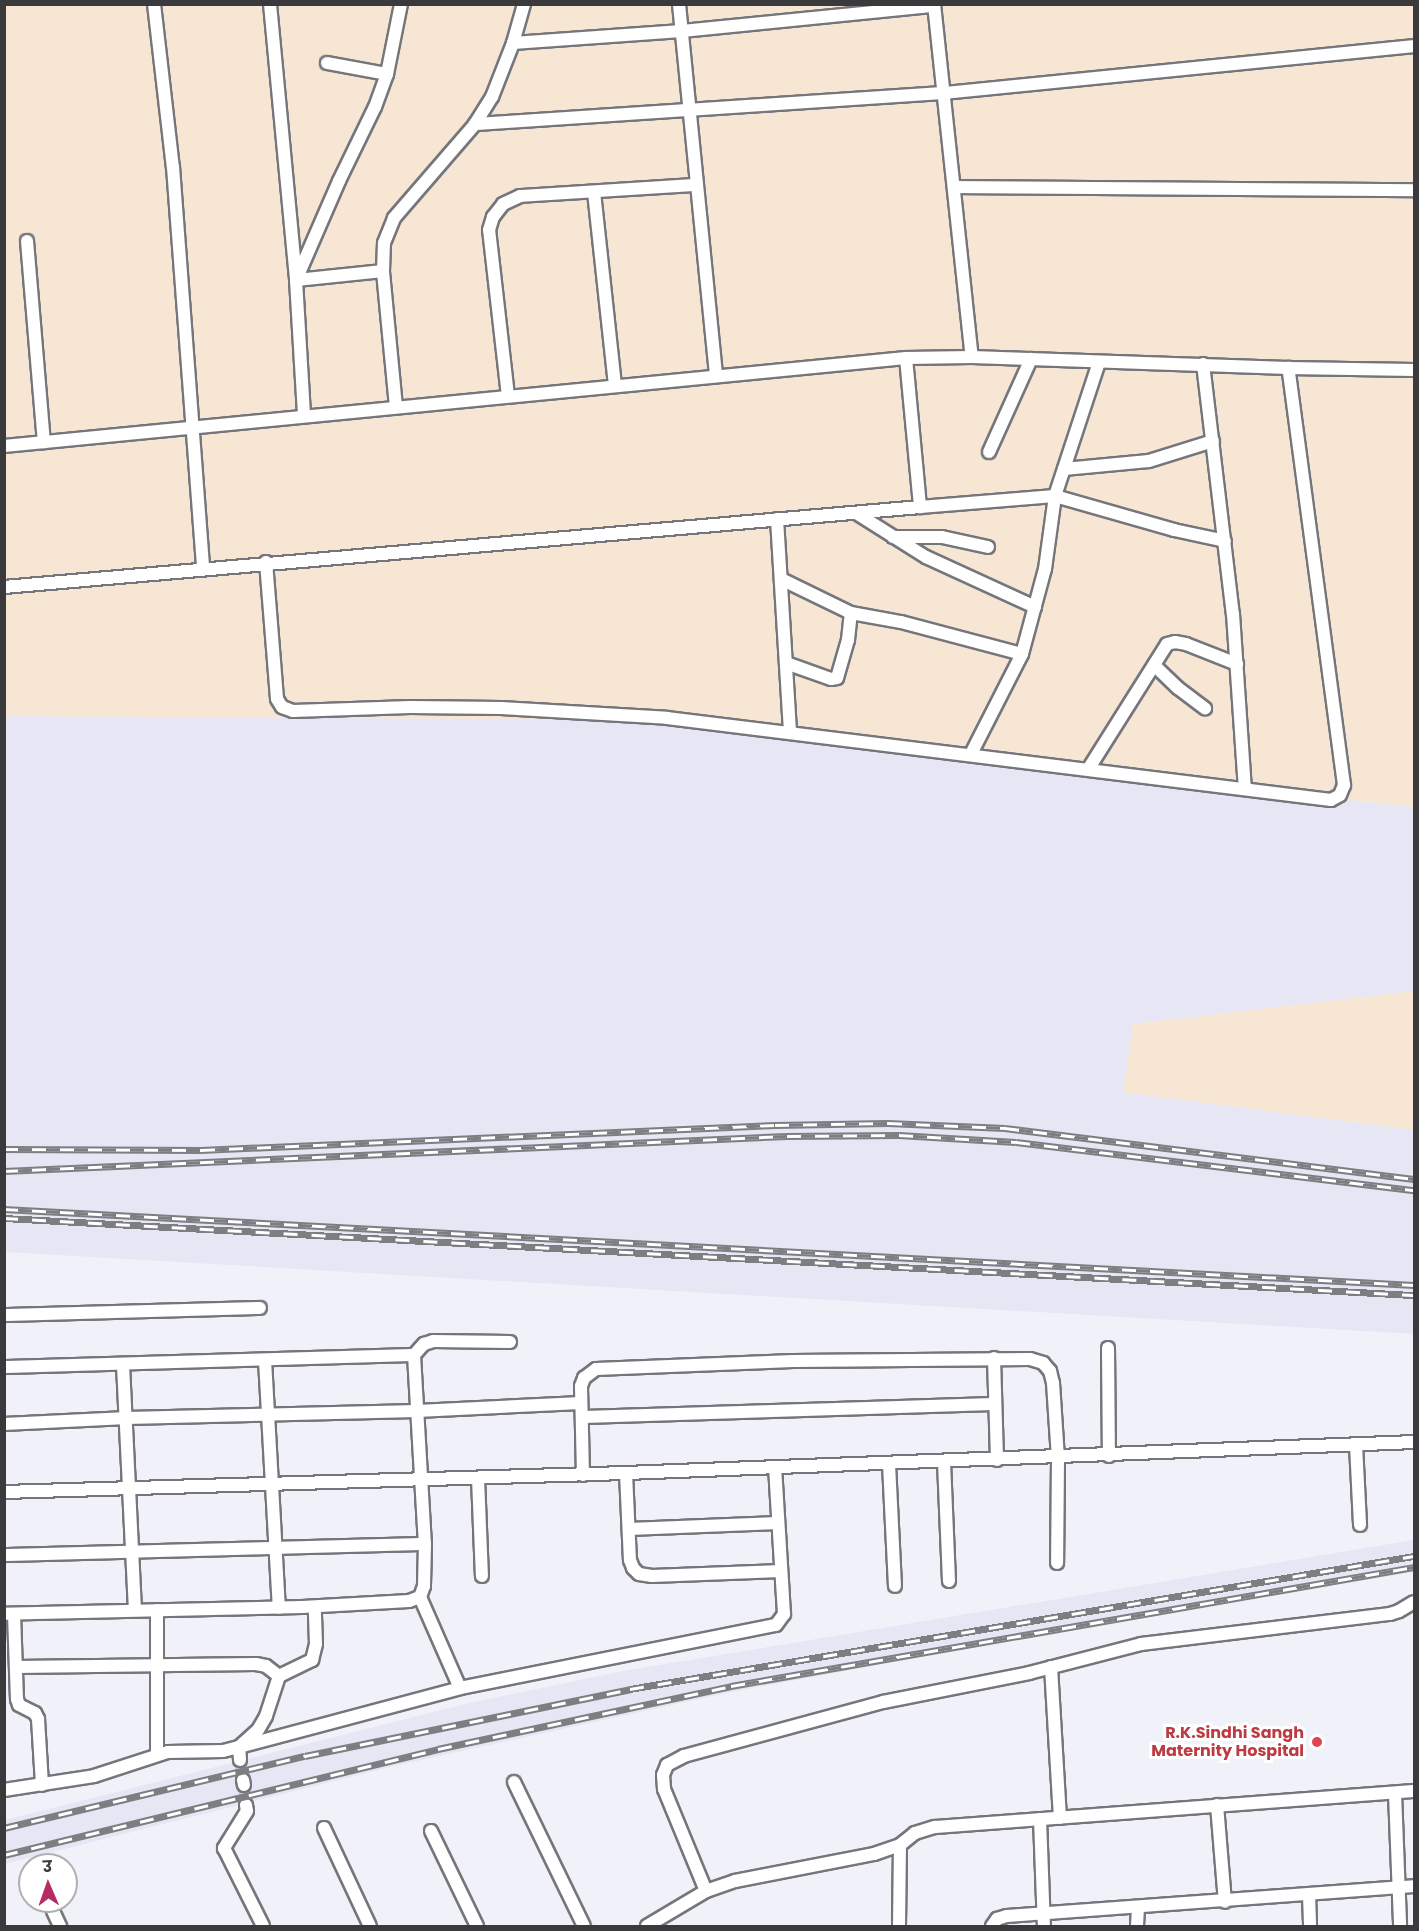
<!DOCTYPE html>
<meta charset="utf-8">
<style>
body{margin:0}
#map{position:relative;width:1419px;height:1931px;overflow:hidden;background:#f1f2f9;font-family:Poppins,"Noto Sans Devanagari",sans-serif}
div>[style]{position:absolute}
.built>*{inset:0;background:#e6e6f4}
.industrial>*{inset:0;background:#f6e6d3}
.minor-tunnel>*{height:12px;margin-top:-6px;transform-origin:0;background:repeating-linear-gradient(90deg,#cccdd3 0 12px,transparent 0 18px)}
.roads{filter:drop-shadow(2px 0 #75767c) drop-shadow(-2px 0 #75767c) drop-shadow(0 2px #75767c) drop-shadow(0 -2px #75767c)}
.minor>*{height:12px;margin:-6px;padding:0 6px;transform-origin:6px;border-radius:6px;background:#fff}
.rail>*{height:7px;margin-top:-3.5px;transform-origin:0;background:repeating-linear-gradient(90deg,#fff 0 14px,#7d7e82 0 28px);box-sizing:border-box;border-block:2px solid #7d7e82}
.dots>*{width:16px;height:16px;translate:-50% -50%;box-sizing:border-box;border:3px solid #fff;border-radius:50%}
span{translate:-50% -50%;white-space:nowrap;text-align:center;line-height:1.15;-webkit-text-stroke:6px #fff;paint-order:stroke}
.health-label{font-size:16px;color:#be3a42;font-weight:700}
.right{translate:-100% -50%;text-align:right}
.frame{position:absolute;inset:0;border:6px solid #3a3a3d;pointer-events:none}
.north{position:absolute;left:18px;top:1853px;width:60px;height:60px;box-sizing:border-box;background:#fff;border:2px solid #b0b0b1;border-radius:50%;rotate:358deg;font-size:16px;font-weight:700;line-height:24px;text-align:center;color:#3a3a3d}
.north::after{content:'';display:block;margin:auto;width:21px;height:27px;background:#b62b66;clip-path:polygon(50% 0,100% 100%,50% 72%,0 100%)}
</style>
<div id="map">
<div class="built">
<div style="clip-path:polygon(4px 716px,629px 720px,1414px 807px,1414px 991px,1133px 1024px,1124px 1092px,1414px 1130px,1414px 1334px,5px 1252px)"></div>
<div style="clip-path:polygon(1414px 1540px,1414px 1572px,1047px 1633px,722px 1694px,394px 1766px,5px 1864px,5px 1820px,465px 1704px,623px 1671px)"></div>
</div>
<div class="industrial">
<div style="clip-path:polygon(5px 5px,1414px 5px,1414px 807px,629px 720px,5px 716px)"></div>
<div style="clip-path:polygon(1414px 991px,1414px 1130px,1123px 1092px,1133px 1024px)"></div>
</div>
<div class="minor-tunnel">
<div style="left:240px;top:1760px;width:20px;rotate:81deg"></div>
<div style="left:244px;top:1785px;width:20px;rotate:84deg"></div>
</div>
<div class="roads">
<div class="minor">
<div style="left:154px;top:4px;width:164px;rotate:83.4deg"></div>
<div style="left:173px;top:167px;width:402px;rotate:85.7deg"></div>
<div style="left:270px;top:4px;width:277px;rotate:84.6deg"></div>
<div style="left:296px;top:280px;width:136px;rotate:86.6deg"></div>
<div style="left:679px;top:4px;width:374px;rotate:84.3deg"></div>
<div style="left:934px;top:4px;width:355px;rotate:83.9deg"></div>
<div style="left:513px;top:43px;width:169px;rotate:-4.1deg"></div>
<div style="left:682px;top:31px;width:253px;rotate:-5.7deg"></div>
<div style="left:327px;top:63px;width:61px;rotate:10.4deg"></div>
<div style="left:475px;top:124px;width:32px;rotate:-58deg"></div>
<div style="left:492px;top:97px;width:58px;rotate:-68.7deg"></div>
<div style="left:513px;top:43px;width:41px;rotate:-74.2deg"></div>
<div style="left:954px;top:187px;width:460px;rotate:0.4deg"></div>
<div style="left:594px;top:192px;width:195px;rotate:83.8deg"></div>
<div style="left:27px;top:241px;width:202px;rotate:85.2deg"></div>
<div style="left:383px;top:271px;width:87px;rotate:174.1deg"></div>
<div style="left:296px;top:280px;width:108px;rotate:-66.5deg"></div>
<div style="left:339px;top:181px;width:82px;rotate:-64.1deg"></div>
<div style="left:375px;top:107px;width:35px;rotate:-70deg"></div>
<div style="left:387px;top:74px;width:71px;rotate:-78.7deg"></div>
<div style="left:906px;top:358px;width:150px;rotate:84.6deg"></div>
<div style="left:920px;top:507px;width:135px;rotate:-4.7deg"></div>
<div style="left:1055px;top:496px;width:124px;rotate:15.9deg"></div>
<div style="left:1174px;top:530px;width:52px;rotate:12.2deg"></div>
<div style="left:1203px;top:364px;width:252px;rotate:83.2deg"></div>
<div style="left:1233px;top:614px;width:174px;rotate:86.1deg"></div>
<div style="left:508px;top:396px;width:167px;rotate:-96.5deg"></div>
<div style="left:489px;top:230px;width:14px;rotate:-73deg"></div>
<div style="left:493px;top:217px;width:16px;rotate:-52deg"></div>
<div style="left:503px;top:204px;width:19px;rotate:-25deg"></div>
<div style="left:520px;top:196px;width:176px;rotate:-3.6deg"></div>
<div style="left:396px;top:407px;width:137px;rotate:-95.5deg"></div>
<div style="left:383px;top:271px;width:28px;rotate:-88deg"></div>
<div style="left:384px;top:243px;width:27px;rotate:-68deg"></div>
<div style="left:394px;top:218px;width:124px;rotate:-49.2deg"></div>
<div style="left:475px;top:124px;width:470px;rotate:-3.8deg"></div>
<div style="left:944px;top:93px;width:472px;rotate:-5.7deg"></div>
<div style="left:4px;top:446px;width:906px;rotate:-5.57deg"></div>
<div style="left:906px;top:358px;width:66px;rotate:-0.9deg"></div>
<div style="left:972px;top:357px;width:316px;rotate:2deg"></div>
<div style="left:1288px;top:368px;width:126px;rotate:0.9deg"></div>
<div style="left:989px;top:452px;width:102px;rotate:-65.7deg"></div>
<div style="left:1064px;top:469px;width:85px;rotate:-5.4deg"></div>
<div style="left:1149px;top:461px;width:67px;rotate:-17.4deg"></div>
<div style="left:856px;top:513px;width:83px;rotate:32.2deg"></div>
<div style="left:926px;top:557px;width:120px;rotate:24.6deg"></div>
<div style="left:777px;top:519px;width:213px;rotate:86.5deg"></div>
<div style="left:893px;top:537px;width:49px"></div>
<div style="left:942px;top:537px;width:47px;rotate:12.3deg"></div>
<div style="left:266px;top:562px;width:137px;rotate:85.4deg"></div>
<div style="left:277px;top:699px;width:9px;rotate:58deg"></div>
<div style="left:282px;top:707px;width:12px;rotate:20deg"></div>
<div style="left:293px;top:711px;width:117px;rotate:-2deg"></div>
<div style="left:410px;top:707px;width:91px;rotate:0.6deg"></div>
<div style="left:501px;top:708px;width:166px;rotate:3.4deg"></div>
<div style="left:667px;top:718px;width:669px;rotate:7.04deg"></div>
<div style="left:1331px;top:800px;width:10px;rotate:-29deg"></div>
<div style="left:1340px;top:795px;width:11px;rotate:-68deg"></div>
<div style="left:1344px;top:785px;width:421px;rotate:-97.6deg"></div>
<div style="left:781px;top:579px;width:78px;rotate:25.9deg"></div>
<div style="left:851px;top:613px;width:51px;rotate:10.2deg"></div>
<div style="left:901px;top:622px;width:125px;rotate:14.8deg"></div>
<div style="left:4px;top:587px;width:919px;rotate:-4.99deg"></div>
<div style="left:786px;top:663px;width:48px;rotate:19.6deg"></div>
<div style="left:831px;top:679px;width:6px;rotate:-9deg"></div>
<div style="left:837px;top:678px;width:40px;rotate:-74deg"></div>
<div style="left:848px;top:640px;width:27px;rotate:-84deg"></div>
<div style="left:1154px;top:665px;width:33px;rotate:44deg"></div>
<div style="left:1178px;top:688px;width:34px;rotate:37deg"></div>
<div style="left:971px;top:754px;width:112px;rotate:-63deg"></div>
<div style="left:1022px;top:654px;width:88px;rotate:-74.9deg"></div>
<div style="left:1045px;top:569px;width:74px;rotate:-82.2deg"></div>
<div style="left:1055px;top:496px;width:141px;rotate:-71.8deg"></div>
<div style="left:1089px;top:768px;width:146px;rotate:-57.8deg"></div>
<div style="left:1167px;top:644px;width:8px;rotate:-14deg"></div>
<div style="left:1175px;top:642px;width:11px;rotate:10deg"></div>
<div style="left:1186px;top:644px;width:55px;rotate:21.4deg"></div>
<div style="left:4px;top:1315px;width:256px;rotate:-1.6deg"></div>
<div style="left:1108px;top:1348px;width:108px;rotate:89.5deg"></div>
<div style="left:414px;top:1355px;width:15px;rotate:-48deg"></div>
<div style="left:424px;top:1344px;width:9px;rotate:-18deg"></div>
<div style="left:433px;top:1341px;width:77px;rotate:0.7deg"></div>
<div style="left:994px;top:1358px;width:102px;rotate:88.3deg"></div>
<div style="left:265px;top:1360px;width:248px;rotate:86.8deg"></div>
<div style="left:123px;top:1365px;width:245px;rotate:87.2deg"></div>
<div style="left:4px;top:1367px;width:410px;rotate:-1.7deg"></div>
<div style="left:414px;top:1355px;width:189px;rotate:86.7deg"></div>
<div style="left:425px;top:1544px;width:42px;rotate:91.4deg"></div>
<div style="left:424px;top:1586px;width:12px;rotate:110deg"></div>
<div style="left:420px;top:1597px;width:12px;rotate:160deg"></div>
<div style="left:409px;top:1601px;width:107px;rotate:176.8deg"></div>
<div style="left:302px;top:1607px;width:298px;rotate:178.7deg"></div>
<div style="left:582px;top:1417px;width:413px;rotate:-1.8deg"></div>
<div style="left:4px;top:1424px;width:123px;rotate:-2.8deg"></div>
<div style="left:127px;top:1418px;width:290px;rotate:-1.4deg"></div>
<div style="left:417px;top:1411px;width:164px;rotate:-2.8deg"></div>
<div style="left:1356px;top:1445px;width:80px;rotate:87.1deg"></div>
<div style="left:944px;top:1462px;width:119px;rotate:87.6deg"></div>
<div style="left:889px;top:1464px;width:122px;rotate:87.2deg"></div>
<div style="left:626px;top:1473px;width:87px;rotate:87.4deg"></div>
<div style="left:630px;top:1560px;width:9px;rotate:69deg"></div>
<div style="left:633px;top:1568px;width:8px;rotate:45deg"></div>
<div style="left:639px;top:1574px;width:13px;rotate:9deg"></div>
<div style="left:652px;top:1576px;width:129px;rotate:-2.2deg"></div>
<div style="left:583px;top:1475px;width:89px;rotate:-91.3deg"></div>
<div style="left:581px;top:1386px;width:9px;rotate:-69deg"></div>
<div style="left:584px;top:1378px;width:15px;rotate:-37deg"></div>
<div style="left:596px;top:1369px;width:197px;rotate:-2.3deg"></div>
<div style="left:793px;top:1361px;width:237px;rotate:-0.5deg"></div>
<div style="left:1030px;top:1359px;width:14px;rotate:17deg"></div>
<div style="left:1043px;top:1363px;width:11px;rotate:49deg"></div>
<div style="left:1050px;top:1371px;width:12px;rotate:76deg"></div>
<div style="left:1053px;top:1383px;width:75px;rotate:86.2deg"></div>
<div style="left:1058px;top:1458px;width:105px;rotate:90.5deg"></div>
<div style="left:478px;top:1478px;width:98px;rotate:87.7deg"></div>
<div style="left:4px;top:1492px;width:622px;rotate:-1.75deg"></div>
<div style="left:626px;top:1473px;width:789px;rotate:-2.25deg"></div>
<div style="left:629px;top:1529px;width:149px;rotate:-2.3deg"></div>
<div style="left:4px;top:1555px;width:421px;rotate:-1.5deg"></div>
<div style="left:420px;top:1597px;width:99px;rotate:66.3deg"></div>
<div style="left:157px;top:1610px;width:144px;rotate:90deg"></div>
<div style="left:14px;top:1614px;width:85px;rotate:88deg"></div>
<div style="left:17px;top:1699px;width:6px;rotate:72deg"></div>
<div style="left:19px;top:1705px;width:18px;rotate:27deg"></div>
<div style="left:35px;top:1713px;width:7px;rotate:63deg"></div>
<div style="left:38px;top:1719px;width:66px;rotate:86.5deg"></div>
<div style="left:16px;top:1667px;width:240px;rotate:-0.7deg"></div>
<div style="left:256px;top:1664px;width:10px;rotate:11deg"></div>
<div style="left:266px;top:1666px;width:16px;rotate:38deg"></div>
<div style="left:1051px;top:1667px;width:151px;rotate:86.6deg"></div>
<div style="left:240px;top:1760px;width:13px;rotate:-94deg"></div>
<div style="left:239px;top:1747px;width:229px;rotate:-14.9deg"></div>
<div style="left:460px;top:1688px;width:322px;rotate:-11.3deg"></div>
<div style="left:776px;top:1625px;width:14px;rotate:-54deg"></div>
<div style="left:784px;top:1614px;width:146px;rotate:-93.5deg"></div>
<div style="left:243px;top:1780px;width:5px;rotate:79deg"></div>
<div style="left:514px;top:1782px;width:160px;rotate:64.1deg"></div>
<div style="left:4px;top:1790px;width:91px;rotate:-8.8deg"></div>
<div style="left:94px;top:1776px;width:78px;rotate:-18deg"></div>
<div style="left:168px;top:1752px;width:55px;rotate:-1deg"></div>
<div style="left:223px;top:1751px;width:16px;rotate:-14deg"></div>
<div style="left:239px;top:1747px;width:25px;rotate:-42deg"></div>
<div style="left:258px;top:1730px;width:16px;rotate:-60deg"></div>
<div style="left:266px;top:1716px;width:42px;rotate:-72deg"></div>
<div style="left:279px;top:1676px;width:37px;rotate:-26deg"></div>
<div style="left:312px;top:1660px;width:16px;rotate:-76deg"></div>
<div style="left:316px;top:1644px;width:37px;rotate:-92deg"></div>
<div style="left:1395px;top:1793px;width:133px;rotate:87.8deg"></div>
<div style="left:246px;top:1805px;width:6px;rotate:81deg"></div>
<div style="left:247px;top:1811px;width:44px;rotate:121.9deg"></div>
<div style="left:224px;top:1848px;width:87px;rotate:63.4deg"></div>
<div style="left:1217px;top:1805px;width:97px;rotate:85.3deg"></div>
<div style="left:1040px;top:1819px;width:107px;rotate:87.9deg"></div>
<div style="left:324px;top:1828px;width:108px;rotate:64.9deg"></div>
<div style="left:431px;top:1831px;width:106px;rotate:64.2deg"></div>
<div style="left:706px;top:1891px;width:110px;rotate:-112.4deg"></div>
<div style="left:664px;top:1789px;width:14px;rotate:-94deg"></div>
<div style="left:663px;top:1775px;width:11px;rotate:-68deg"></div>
<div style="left:667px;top:1765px;width:19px;rotate:-28deg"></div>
<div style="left:684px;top:1756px;width:206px;rotate:-15.2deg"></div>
<div style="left:883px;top:1702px;width:149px;rotate:-11.2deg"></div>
<div style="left:1029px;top:1673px;width:116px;rotate:-14.5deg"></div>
<div style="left:1141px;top:1644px;width:251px;rotate:-6.9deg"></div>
<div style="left:1390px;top:1614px;width:9px;rotate:-18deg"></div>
<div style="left:1399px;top:1611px;width:17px;rotate:-31deg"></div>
<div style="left:1309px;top:1895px;width:31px;rotate:88deg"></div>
<div style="left:53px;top:1911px;width:17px;rotate:65deg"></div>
<div style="left:647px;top:1926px;width:69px;rotate:-30.7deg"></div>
<div style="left:706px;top:1891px;width:31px;rotate:-19deg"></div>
<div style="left:735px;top:1881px;width:142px;rotate:-11deg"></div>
<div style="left:874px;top:1854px;width:28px;rotate:-19deg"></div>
<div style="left:900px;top:1845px;width:19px;rotate:-39deg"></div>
<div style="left:915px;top:1833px;width:21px;rotate:-17deg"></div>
<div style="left:935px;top:1827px;width:480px;rotate:-4.3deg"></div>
<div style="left:899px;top:1926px;width:81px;rotate:-89.3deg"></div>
<div style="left:992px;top:1926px;width:9px;rotate:-54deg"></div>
<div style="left:997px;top:1919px;width:10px;rotate:-17deg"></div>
<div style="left:1007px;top:1916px;width:408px;rotate:-4.2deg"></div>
<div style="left:1137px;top:1926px;width:17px;rotate:-87deg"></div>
</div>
</div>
<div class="rail">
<div style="left:4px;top:1149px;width:197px;rotate:0.3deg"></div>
<div style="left:201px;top:1150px;width:575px;rotate:-2.49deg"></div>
<div style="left:775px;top:1125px;width:113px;rotate:-1deg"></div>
<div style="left:888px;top:1123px;width:117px;rotate:2.4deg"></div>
<div style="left:1005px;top:1128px;width:412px;rotate:7.1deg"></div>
<div style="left:4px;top:1171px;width:784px;rotate:-2.56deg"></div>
<div style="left:787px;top:1136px;width:112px;rotate:-0.5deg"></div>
<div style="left:899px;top:1135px;width:117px;rotate:3.4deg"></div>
<div style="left:1016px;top:1142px;width:401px;rotate:6.9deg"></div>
<div style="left:4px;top:1209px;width:1412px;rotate:3.09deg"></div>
<div style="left:4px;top:1218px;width:1412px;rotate:3.13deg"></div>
<div style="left:4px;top:1828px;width:309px;rotate:-13.5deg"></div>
<div style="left:305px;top:1756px;width:332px;rotate:-11.6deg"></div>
<div style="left:630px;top:1689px;width:795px;rotate:-9.63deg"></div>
<div style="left:4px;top:1855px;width:447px;rotate:-13.7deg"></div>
<div style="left:438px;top:1749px;width:300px;rotate:-12.1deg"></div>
<div style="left:731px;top:1686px;width:693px;rotate:-9.88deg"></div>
</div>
<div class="dots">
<div style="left:1317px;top:1742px;background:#e0444e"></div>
</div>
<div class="health-label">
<span class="right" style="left:1304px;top:1742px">R.K.Sindhi Sangh<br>Maternity Hospital</span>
</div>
<div class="frame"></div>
<div class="north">उ</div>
</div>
